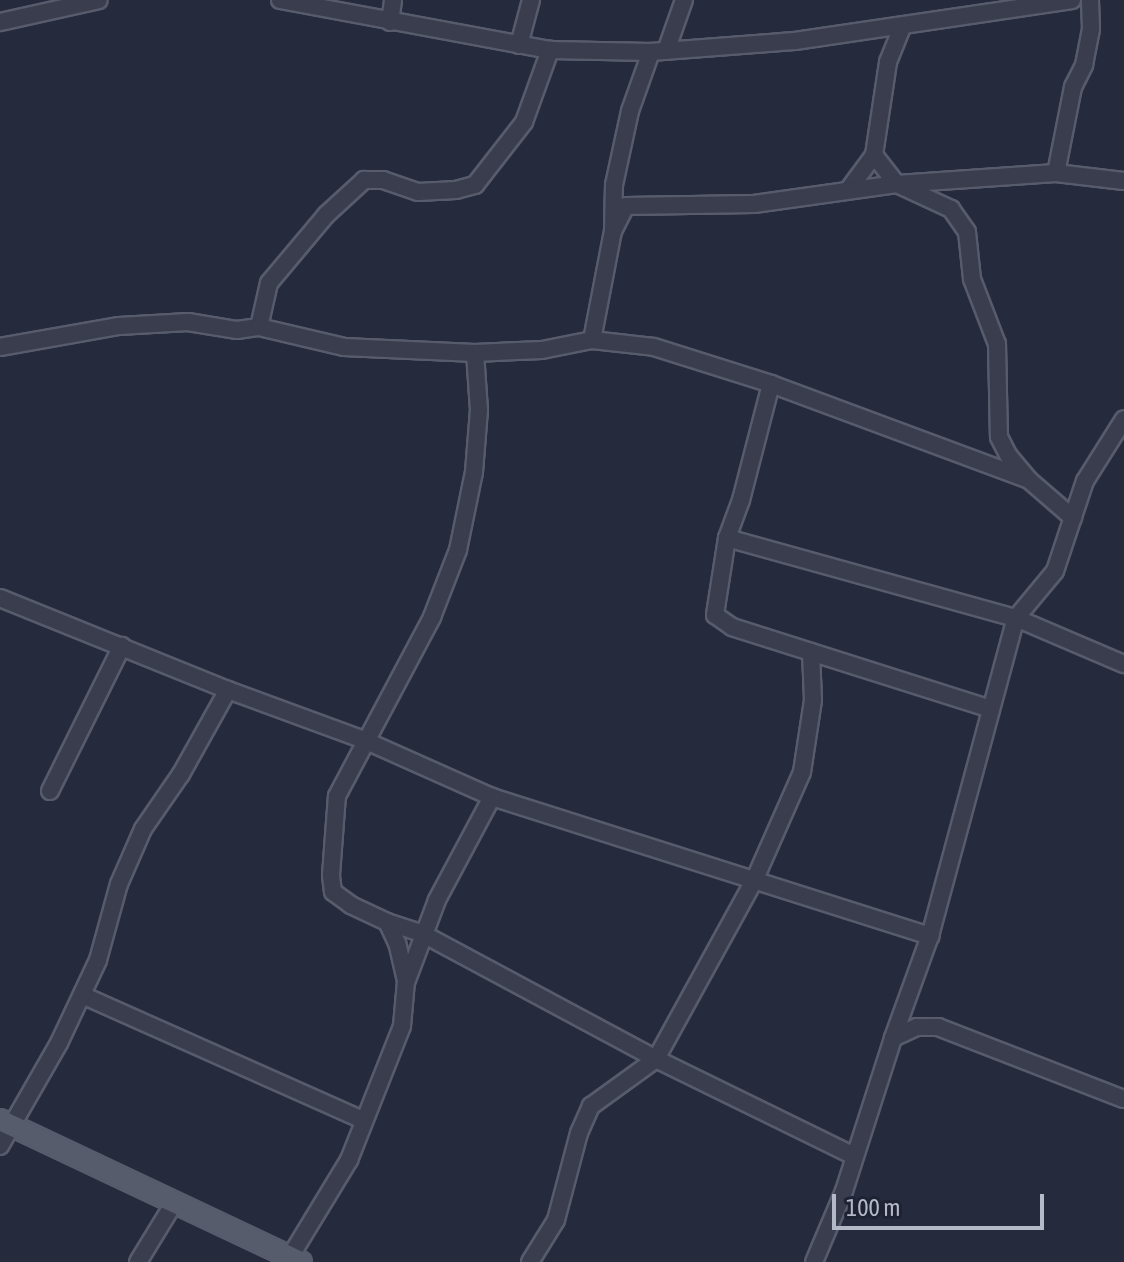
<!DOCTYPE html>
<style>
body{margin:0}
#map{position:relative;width:1124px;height:1262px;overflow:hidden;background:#252b3d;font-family:"Asap Condensed",sans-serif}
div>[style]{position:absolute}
.roads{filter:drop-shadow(2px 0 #575b6b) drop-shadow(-2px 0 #575b6b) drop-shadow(0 2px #575b6b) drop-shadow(0 -2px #575b6b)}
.minor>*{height:16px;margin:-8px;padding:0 8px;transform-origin:8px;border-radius:8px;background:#393d4d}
.major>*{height:20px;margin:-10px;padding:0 10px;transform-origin:10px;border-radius:10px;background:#575c6d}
span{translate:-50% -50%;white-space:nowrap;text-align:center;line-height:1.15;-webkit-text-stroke:8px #1e2232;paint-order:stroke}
.scale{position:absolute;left:832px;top:1194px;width:212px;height:36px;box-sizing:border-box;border:4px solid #b4b9c8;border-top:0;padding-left:10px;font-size:24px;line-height:28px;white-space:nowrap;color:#b4b9c8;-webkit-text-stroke:6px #1e2232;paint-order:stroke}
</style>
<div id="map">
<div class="roads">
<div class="minor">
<div style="left:280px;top:0;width:275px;rotate:10.5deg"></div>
<div style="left:550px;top:50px;width:101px;rotate:1.1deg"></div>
<div style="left:651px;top:52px;width:144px;rotate:-4.4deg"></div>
<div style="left:795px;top:41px;width:280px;rotate:-8.4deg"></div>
<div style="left:0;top:22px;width:101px;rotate:-12.5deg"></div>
<div style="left:390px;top:22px;width:22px;rotate:-82deg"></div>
<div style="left:519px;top:45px;width:47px;rotate:-75.1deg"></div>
<div style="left:666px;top:51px;width:54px;rotate:-70.6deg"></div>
<div style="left:874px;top:155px;width:37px;rotate:52deg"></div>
<div style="left:897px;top:184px;width:60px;rotate:24.8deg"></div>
<div style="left:951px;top:209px;width:28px;rotate:55deg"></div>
<div style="left:967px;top:232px;width:47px;rotate:83.9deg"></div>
<div style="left:972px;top:279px;width:70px;rotate:69deg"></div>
<div style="left:997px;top:344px;width:93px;rotate:88.8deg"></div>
<div style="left:999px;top:437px;width:20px;rotate:63deg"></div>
<div style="left:1008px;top:455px;width:31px;rotate:50deg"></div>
<div style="left:1056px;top:173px;width:88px;rotate:-78.8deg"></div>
<div style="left:1073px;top:87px;width:25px;rotate:-63deg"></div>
<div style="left:1084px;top:65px;width:37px;rotate:-79deg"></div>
<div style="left:1091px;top:29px;width:29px;rotate:-92deg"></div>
<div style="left:849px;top:189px;width:42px;rotate:-53.7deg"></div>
<div style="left:874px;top:155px;width:94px;rotate:-81.4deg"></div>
<div style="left:888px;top:62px;width:38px;rotate:-68deg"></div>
<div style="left:613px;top:231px;width:28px;rotate:-63deg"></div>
<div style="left:626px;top:206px;width:128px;rotate:-0.9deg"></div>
<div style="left:754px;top:204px;width:144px;rotate:-8deg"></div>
<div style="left:897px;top:184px;width:159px;rotate:-4deg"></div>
<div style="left:1056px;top:173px;width:68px;rotate:6.7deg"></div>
<div style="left:259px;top:327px;width:45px;rotate:-77.2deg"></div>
<div style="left:269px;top:283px;width:89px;rotate:-50deg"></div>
<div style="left:326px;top:215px;width:52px;rotate:-42.6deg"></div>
<div style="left:364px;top:180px;width:19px"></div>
<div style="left:383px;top:180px;width:37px;rotate:19deg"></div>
<div style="left:418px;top:192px;width:38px;rotate:-3deg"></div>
<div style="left:456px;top:190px;width:20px;rotate:-15deg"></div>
<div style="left:475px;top:185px;width:80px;rotate:-52.1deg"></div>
<div style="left:524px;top:122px;width:77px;rotate:-70.1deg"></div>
<div style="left:592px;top:340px;width:111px;rotate:-79.1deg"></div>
<div style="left:613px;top:231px;width:46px;rotate:-88.8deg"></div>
<div style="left:614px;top:185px;width:76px;rotate:-77.8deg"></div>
<div style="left:630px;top:111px;width:63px;rotate:-70.4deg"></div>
<div style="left:0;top:347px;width:121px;rotate:-10deg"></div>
<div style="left:119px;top:326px;width:69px;rotate:-3.3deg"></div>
<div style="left:188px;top:322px;width:50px;rotate:9.3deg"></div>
<div style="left:237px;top:330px;width:22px;rotate:-8deg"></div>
<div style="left:259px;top:327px;width:87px;rotate:13.2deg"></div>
<div style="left:344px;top:347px;width:131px;rotate:2.6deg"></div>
<div style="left:475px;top:353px;width:67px;rotate:-2.6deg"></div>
<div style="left:542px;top:350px;width:51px;rotate:-11.3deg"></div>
<div style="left:592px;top:340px;width:62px;rotate:6.4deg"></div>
<div style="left:654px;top:347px;width:123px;rotate:17.5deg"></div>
<div style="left:771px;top:384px;width:275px;rotate:20.4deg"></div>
<div style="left:1029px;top:480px;width:58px;rotate:40.8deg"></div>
<div style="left:771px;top:384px;width:120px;rotate:104.5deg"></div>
<div style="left:741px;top:500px;width:40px;rotate:110.2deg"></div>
<div style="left:727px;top:538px;width:78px;rotate:98.9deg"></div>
<div style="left:715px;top:615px;width:21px;rotate:35deg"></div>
<div style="left:732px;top:627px;width:272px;rotate:17.6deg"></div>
<div style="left:727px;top:538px;width:300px;rotate:15.5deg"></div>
<div style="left:1016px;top:618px;width:117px;rotate:23.1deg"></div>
<div style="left:0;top:598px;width:246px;rotate:22deg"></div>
<div style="left:228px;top:690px;width:145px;rotate:20.2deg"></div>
<div style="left:364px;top:740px;width:140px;rotate:24deg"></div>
<div style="left:492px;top:797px;width:460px;rotate:17.6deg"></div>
<div style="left:50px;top:791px;width:162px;rotate:-63.6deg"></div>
<div style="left:387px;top:922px;width:38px;rotate:18deg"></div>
<div style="left:423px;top:934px;width:264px;rotate:28.2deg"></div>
<div style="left:656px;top:1059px;width:220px;rotate:26.1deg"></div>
<div style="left:407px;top:980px;width:85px;rotate:-69.4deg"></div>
<div style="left:437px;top:900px;width:117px;rotate:-61.9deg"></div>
<div style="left:82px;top:995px;width:308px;rotate:24deg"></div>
<div style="left:893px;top:1038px;width:26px;rotate:-25deg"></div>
<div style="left:917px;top:1027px;width:21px"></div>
<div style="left:938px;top:1027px;width:199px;rotate:21.2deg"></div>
<div style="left:0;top:1146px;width:119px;rotate:-60.2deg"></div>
<div style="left:59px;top:1043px;width:92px;rotate:-64.8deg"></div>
<div style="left:98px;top:960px;width:79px;rotate:-74.6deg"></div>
<div style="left:119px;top:884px;width:60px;rotate:-66.4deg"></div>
<div style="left:143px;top:829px;width:67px;rotate:-55.4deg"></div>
<div style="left:181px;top:774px;width:96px;rotate:-60.8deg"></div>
<div style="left:290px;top:1257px;width:114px;rotate:-58.7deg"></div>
<div style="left:349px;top:1160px;width:144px;rotate:-68.4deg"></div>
<div style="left:402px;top:1026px;width:45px;rotate:-84.9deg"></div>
<div style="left:406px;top:981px;width:39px;rotate:-103deg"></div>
<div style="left:397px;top:943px;width:23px;rotate:-115deg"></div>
<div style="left:387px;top:922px;width:40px;rotate:-155deg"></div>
<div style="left:351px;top:905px;width:22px;rotate:-144deg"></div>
<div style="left:333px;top:892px;width:17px;rotate:-97deg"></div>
<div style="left:331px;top:875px;width:79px;rotate:-85.7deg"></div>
<div style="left:337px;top:796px;width:203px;rotate:-62deg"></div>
<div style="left:432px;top:617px;width:72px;rotate:-68.8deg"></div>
<div style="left:458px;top:550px;width:80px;rotate:-78.4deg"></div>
<div style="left:474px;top:472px;width:62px;rotate:-85.4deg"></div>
<div style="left:479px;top:410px;width:57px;rotate:-94deg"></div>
<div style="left:138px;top:1262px;width:69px;rotate:-58.6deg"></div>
<div style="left:530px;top:1262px;width:49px;rotate:-58.2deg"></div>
<div style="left:556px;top:1220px;width:90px;rotate:-75.2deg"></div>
<div style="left:579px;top:1133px;width:30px;rotate:-66deg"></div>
<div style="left:591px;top:1106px;width:80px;rotate:-35.9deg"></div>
<div style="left:656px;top:1059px;width:203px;rotate:-61.2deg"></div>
<div style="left:754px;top:881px;width:119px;rotate:-66.2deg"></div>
<div style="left:802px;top:772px;width:73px;rotate:-81.3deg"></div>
<div style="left:813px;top:700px;width:48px;rotate:-92.4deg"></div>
<div style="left:814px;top:1262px;width:77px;rotate:-67.1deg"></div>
<div style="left:844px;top:1191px;width:161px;rotate:-72.2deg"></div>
<div style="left:893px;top:1038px;width:109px;rotate:-70.1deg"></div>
<div style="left:930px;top:936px;width:329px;rotate:-74.9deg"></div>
<div style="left:1016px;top:618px;width:61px;rotate:-50.3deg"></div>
<div style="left:1055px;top:571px;width:95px;rotate:-71.6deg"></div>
<div style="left:1085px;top:481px;width:73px;rotate:-57.8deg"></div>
</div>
<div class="major">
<div style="left:0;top:1120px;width:333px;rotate:25.3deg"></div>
</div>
</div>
<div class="scale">100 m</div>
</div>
